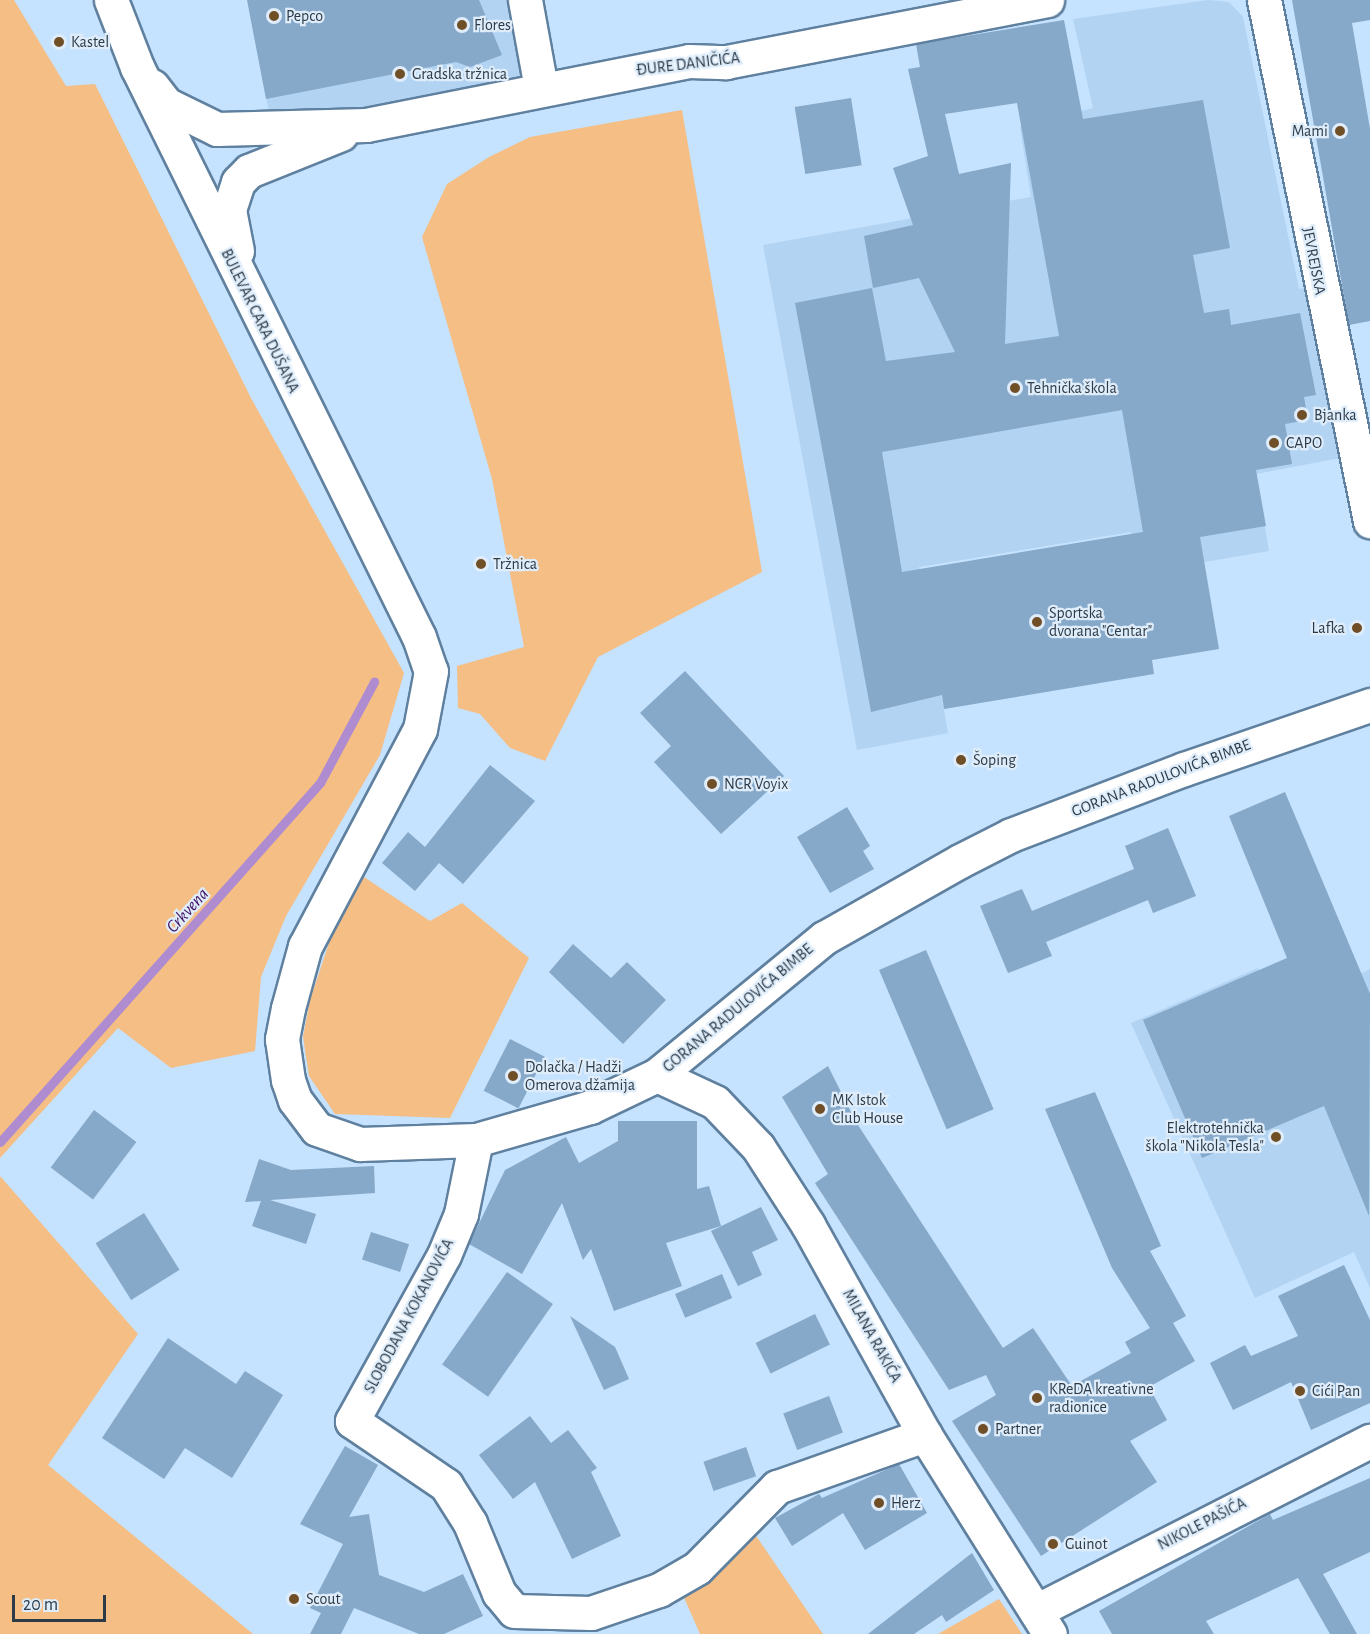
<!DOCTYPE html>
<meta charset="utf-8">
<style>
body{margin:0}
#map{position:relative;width:1370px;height:1634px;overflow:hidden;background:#c5e2fe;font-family:"Alegreya Sans",sans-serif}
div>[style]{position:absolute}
.built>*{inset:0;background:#b2d3f2}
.green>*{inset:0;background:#f4be85}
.stream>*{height:9px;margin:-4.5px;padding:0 4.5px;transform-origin:4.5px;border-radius:4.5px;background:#af8cd0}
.building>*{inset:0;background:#86a8c9;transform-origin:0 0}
.roads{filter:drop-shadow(2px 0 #5f809f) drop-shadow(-2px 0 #5f809f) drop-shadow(0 2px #5f809f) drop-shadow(0 -2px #5f809f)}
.minor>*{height:33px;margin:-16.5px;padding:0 16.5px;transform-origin:16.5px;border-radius:16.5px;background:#fff}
.dots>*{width:16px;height:16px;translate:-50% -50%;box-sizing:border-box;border:3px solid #dfedfb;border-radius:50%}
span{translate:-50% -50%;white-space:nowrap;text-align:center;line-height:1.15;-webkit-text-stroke:4.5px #dfedfb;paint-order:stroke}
.poi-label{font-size:16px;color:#2d3b48}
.left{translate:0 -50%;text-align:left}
.right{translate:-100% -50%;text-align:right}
.street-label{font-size:16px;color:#2d3b48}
.water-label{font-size:18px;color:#431264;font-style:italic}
.scale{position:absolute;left:12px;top:1595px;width:94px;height:27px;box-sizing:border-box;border:3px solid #2d3b48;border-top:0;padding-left:8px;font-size:18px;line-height:21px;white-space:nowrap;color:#2d3b48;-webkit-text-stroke:4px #dfedfb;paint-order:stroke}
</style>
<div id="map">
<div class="built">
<div style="clip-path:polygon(248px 0,525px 0,541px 88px,271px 123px)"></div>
<div style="clip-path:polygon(1208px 0,1229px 2px,1243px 17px,1299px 289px,1312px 287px,1351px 456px,1256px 474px,1269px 551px,1140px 573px,1131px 532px,919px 567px,948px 733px,857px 750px,763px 245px,1031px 197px,1020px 127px,1093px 108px,1073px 19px)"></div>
<div style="clip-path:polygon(1258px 968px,1272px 997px,1348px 980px,1370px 969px,1370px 1288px,1354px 1252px,1255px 1298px,1131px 1023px)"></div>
</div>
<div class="green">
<div style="clip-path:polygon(0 0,14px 0,66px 86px,95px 84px,251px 398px,404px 673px,380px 755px,286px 916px,261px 977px,255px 1051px,171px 1068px,118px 1028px,0 1158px)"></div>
<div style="clip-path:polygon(682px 110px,762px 572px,598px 657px,545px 761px,510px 748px,480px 714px,458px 708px,457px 666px,524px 647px,492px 479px,422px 237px,447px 184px,489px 157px,530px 137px)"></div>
<div style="clip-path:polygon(364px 877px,430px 921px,462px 903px,529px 958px,450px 1118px,335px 1114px,309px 1076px,303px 1037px,310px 1000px,331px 937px)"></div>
<div style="clip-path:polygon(0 1176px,138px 1334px,48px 1465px,253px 1634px,0 1634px)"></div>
<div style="clip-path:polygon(748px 1524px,823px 1634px,700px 1634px,682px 1593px)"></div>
<div style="clip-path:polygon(999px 1599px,1022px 1634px,938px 1634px)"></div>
</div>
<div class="stream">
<div style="left:0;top:1142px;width:481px;rotate:-48.3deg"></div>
<div style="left:320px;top:783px;width:115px;rotate:-61.9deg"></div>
</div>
<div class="building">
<div style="clip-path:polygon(247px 0,479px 0,502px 55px,470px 67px,456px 62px,266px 99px)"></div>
<div style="clip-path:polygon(1292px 0,1370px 0,1370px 20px,1352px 23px,1370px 129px,1370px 321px,1349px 325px)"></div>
<div style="clip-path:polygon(evenodd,1064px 20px,1083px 119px,1203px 100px,1230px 248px,1193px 255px,1204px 313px,1229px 309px,1231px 325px,1300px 313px,1316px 395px,1304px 397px,1308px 420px,1285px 424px,1292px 464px,1256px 470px,1266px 526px,1200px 537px,1219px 649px,1152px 660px,1154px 674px,944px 709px,942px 695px,871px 712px,795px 303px,872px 288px,886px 361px,955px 352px,919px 278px,873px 288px,864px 236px,913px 225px,893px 168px,928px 156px,908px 69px,920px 67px,916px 44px,1064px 20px,1017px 103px,1059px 336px,1005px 344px,1011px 163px,959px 174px,945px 114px,1017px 103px,1064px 20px,1122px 410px,1143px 532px,902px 572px,882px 452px,1122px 410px)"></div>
<div style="left:851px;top:98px;width:68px;height:57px;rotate:81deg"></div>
<div style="clip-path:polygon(685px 671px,784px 776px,721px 834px,654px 762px,671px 746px,640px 713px)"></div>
<div style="clip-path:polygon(490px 765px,535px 801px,463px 884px,439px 863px,415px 891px,382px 863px,408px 832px,425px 847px)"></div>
<div style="clip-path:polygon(1285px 792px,1370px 994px,1369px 1216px,1324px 1106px,1202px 1158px,1143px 1020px,1287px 958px,1229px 816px)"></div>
<div style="clip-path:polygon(847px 807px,870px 846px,863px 851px,874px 869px,830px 893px,797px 837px)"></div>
<div style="clip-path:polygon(1168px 828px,1196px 896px,1153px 913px,1148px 900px,1046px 942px,1052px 956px,1008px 973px,980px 906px,1022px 889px,1032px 911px,1134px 869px,1125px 846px)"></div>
<div style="clip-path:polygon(573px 944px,611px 978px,627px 962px,666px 1000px,623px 1044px,549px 972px)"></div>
<div style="left:926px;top:950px;width:173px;height:51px;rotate:67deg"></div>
<div style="left:510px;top:1039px;width:39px;height:58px;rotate:27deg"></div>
<div style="clip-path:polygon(828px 1066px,856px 1122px,1003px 1348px,1033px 1328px,1072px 1386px,1131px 1353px,1125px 1342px,1150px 1328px,1112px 1268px,1045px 1109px,1095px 1092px,1161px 1246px,1150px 1251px,1186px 1316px,1173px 1323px,1195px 1361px,1149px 1387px,1167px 1420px,1130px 1441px,1157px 1482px,1041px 1556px,952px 1421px,996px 1395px,986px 1375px,949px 1390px,815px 1183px,828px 1174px,782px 1097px)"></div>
<div style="left:94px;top:1110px;width:53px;height:72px;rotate:37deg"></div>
<div style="clip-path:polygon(618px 1121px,697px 1121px,697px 1189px,709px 1186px,721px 1226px,666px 1243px,682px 1286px,614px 1311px,591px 1249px,583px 1260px,562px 1203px,522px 1274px,469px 1244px,505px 1170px,566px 1137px,579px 1163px,618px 1141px)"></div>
<div style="clip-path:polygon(259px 1159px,291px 1170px,374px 1166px,375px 1193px,270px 1200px,316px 1214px,306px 1244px,252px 1226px,261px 1201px,245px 1202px)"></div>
<div style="clip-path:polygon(761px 1207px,778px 1240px,752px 1252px,762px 1275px,738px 1286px,711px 1231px)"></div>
<div style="left:144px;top:1213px;width:67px;height:57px;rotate:58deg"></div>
<div style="left:371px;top:1232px;width:40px;height:29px;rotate:18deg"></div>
<div style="clip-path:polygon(1344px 1265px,1370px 1320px,1370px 1403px,1311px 1430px,1291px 1382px,1233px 1410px,1210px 1363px,1245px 1345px,1251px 1356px,1298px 1336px,1278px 1296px)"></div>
<div style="left:507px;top:1272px;width:56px;height:113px;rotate:35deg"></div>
<div style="left:722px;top:1274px;width:26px;height:51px;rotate:67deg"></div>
<div style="left:815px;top:1314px;width:34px;height:66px;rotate:64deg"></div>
<div style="clip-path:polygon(570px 1316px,615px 1347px,629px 1379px,604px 1390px)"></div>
<div style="clip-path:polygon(168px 1338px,236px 1384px,245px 1371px,283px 1395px,232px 1478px,185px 1448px,164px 1479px,102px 1438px)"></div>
<div style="left:829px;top:1396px;width:39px;height:49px;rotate:69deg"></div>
<div style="clip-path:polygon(530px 1416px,551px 1443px,568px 1430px,597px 1468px,591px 1472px,621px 1536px,572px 1559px,535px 1482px,513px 1499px,479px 1455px)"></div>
<div style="clip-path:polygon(345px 1446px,378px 1465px,349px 1517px,369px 1514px,379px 1575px,424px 1592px,463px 1574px,483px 1616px,444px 1634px,419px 1634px,354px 1608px,341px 1634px,310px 1634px,321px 1613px,310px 1608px,343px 1544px,300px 1524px)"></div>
<div style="left:746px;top:1447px;width:31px;height:45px;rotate:71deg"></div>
<div style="clip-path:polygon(899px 1464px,927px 1513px,865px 1550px,843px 1513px,792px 1546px,775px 1518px,819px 1494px,822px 1498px)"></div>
<div style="clip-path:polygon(1370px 1478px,1370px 1552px,1323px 1574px,1357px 1634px,1330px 1634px,1298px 1578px,1206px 1621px,1214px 1634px,1112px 1634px,1099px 1611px,1270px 1514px,1273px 1520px)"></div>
<div style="clip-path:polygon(972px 1553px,994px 1590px,946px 1622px,942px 1615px,914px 1634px,868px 1634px)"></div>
</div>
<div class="roads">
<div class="minor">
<div style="left:111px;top:0;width:72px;rotate:68.8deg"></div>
<div style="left:137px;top:67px;width:636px;rotate:63.68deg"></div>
<div style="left:419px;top:637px;width:36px;rotate:71deg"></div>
<div style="left:431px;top:671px;width:59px;rotate:100.7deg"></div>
<div style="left:420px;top:729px;width:246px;rotate:117.9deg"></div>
<div style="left:305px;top:946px;width:64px;rotate:105.3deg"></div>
<div style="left:288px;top:1008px;width:32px;rotate:101deg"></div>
<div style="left:282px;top:1039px;width:41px;rotate:81.7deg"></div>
<div style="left:288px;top:1080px;width:21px;rotate:71deg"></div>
<div style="left:295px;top:1100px;width:36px;rotate:53deg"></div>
<div style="left:317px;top:1129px;width:46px;rotate:19.2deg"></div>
<div style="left:360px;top:1144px;width:116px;rotate:-2deg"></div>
<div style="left:476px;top:1140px;width:119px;rotate:-16.1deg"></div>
<div style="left:590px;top:1107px;width:74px;rotate:-25.5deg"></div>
<div style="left:657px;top:1075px;width:216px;rotate:-39.4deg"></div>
<div style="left:824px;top:938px;width:156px;rotate:-29.5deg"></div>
<div style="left:960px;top:861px;width:57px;rotate:-27deg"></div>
<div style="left:1011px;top:835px;width:185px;rotate:-20.9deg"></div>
<div style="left:1184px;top:769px;width:197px;rotate:-19deg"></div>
<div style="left:525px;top:0;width:89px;rotate:79.7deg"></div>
<div style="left:1264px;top:0;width:532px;rotate:78.5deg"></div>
<div style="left:152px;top:86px;width:23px;rotate:52deg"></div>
<div style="left:166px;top:104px;width:57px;rotate:26.1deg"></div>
<div style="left:217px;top:129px;width:149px;rotate:-1.5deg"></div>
<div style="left:366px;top:125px;width:329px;rotate:-11.2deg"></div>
<div style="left:689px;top:61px;width:37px;rotate:2deg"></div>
<div style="left:726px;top:62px;width:327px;rotate:-10.9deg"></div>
<div style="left:237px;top:251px;width:42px;rotate:-101deg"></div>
<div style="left:229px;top:210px;width:29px;rotate:-72deg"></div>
<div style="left:238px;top:182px;width:16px;rotate:-45deg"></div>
<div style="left:249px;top:171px;width:99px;rotate:-21.9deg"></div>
<div style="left:657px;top:1075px;width:64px;rotate:25deg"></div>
<div style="left:715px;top:1102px;width:62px;rotate:46.3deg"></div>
<div style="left:758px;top:1147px;width:93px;rotate:57.3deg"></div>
<div style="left:808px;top:1225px;width:240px;rotate:60.9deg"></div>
<div style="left:925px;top:1435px;width:235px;rotate:57.9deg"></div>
<div style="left:476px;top:1140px;width:76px;rotate:101.5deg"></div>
<div style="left:461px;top:1214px;width:44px;rotate:112.5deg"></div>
<div style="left:444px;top:1255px;width:190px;rotate:119deg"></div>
<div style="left:352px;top:1421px;width:114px;rotate:34.2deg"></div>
<div style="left:446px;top:1485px;width:45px;rotate:57.7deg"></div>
<div style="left:470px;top:1523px;width:76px;rotate:67.5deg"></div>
<div style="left:499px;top:1593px;width:23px;rotate:50deg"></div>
<div style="left:514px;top:1611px;width:77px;rotate:1.5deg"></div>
<div style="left:591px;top:1613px;width:72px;rotate:-18.7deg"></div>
<div style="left:659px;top:1590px;width:44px;rotate:-30.1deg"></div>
<div style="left:697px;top:1568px;width:114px;rotate:-45.4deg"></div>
<div style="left:777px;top:1487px;width:157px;rotate:-19.4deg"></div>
<div style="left:1036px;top:1611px;width:375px;rotate:-27deg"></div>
</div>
</div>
<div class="dots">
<div style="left:274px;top:16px;background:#704e26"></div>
<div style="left:462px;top:25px;background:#704e26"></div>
<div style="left:59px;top:42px;background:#704e26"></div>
<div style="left:400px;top:74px;background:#704e26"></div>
<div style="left:1340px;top:131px;background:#704e26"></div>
<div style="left:1015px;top:388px;background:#704e26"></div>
<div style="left:1302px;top:415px;background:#704e26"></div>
<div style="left:1274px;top:443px;background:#704e26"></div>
<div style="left:481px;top:564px;background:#704e26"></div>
<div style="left:1037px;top:622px;background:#704e26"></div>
<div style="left:1357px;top:628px;background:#704e26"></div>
<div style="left:961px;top:760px;background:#704e26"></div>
<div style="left:712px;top:784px;background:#704e26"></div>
<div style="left:513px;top:1076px;background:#704e26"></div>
<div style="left:820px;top:1109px;background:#704e26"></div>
<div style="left:1276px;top:1137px;background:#704e26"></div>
<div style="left:1300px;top:1391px;background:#704e26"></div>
<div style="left:1037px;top:1398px;background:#704e26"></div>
<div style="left:983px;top:1429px;background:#704e26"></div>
<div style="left:879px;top:1503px;background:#704e26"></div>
<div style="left:1053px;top:1544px;background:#704e26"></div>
<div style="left:294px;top:1599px;background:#704e26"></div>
</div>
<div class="poi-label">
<span class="left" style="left:286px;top:16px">Pepco</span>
<span class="left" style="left:474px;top:25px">Flores</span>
<span class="left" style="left:71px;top:42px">Kastel</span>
<span class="left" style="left:412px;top:74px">Gradska tržnica</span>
<span class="right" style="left:1328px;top:131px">Mami</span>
<span class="left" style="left:1027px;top:388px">Tehnička škola</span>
<span class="left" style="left:1314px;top:415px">Bjanka</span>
<span class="left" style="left:1286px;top:443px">CAPO</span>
<span class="left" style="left:493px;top:564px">Tržnica</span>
<span class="left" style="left:1049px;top:622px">Sportska<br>dvorana "Centar"</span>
<span class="right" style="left:1345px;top:628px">Lafka</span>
<span class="left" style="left:973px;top:760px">Šoping</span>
<span class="left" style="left:724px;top:784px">NCR Voyix</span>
<span class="left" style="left:525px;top:1076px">Dolačka / Hadži<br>Omerova džamija</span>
<span class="left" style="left:832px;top:1109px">MK Istok<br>Club House</span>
<span class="right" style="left:1264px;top:1137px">Elektrotehnička<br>škola "Nikola Tesla"</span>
<span class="left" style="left:1049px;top:1398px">KReDA kreativne<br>radionice</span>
<span class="left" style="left:1312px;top:1391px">Cići Pan</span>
<span class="left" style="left:995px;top:1429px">Partner</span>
<span class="left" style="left:891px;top:1503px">Herz</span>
<span class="left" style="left:1065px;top:1544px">Guinot</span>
<span class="left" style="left:306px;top:1599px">Scout</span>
</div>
<div class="street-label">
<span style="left:688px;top:64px;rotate:-7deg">ĐURE DANIČIĆA</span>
<span style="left:1314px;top:261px;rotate:79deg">JEVREJSKA</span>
<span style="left:260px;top:321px;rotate:64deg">BULEVAR CARA DUŠANA</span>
<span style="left:1161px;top:778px;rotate:-21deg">GORANA RADULOVIĆA BIMBE</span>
<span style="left:738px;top:1008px;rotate:-40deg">GORANA RADULOVIĆA BIMBE</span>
<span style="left:409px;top:1316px;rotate:-62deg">SLOBODANA KOKANOVIĆA</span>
<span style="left:872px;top:1336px;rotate:61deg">MILANA RAKIĆA</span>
<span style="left:1202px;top:1524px;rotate:-27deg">NIKOLE PAŠIĆA</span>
</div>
<div class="water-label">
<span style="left:188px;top:911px;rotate:-48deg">Crkvena</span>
</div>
<div class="scale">20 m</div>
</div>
